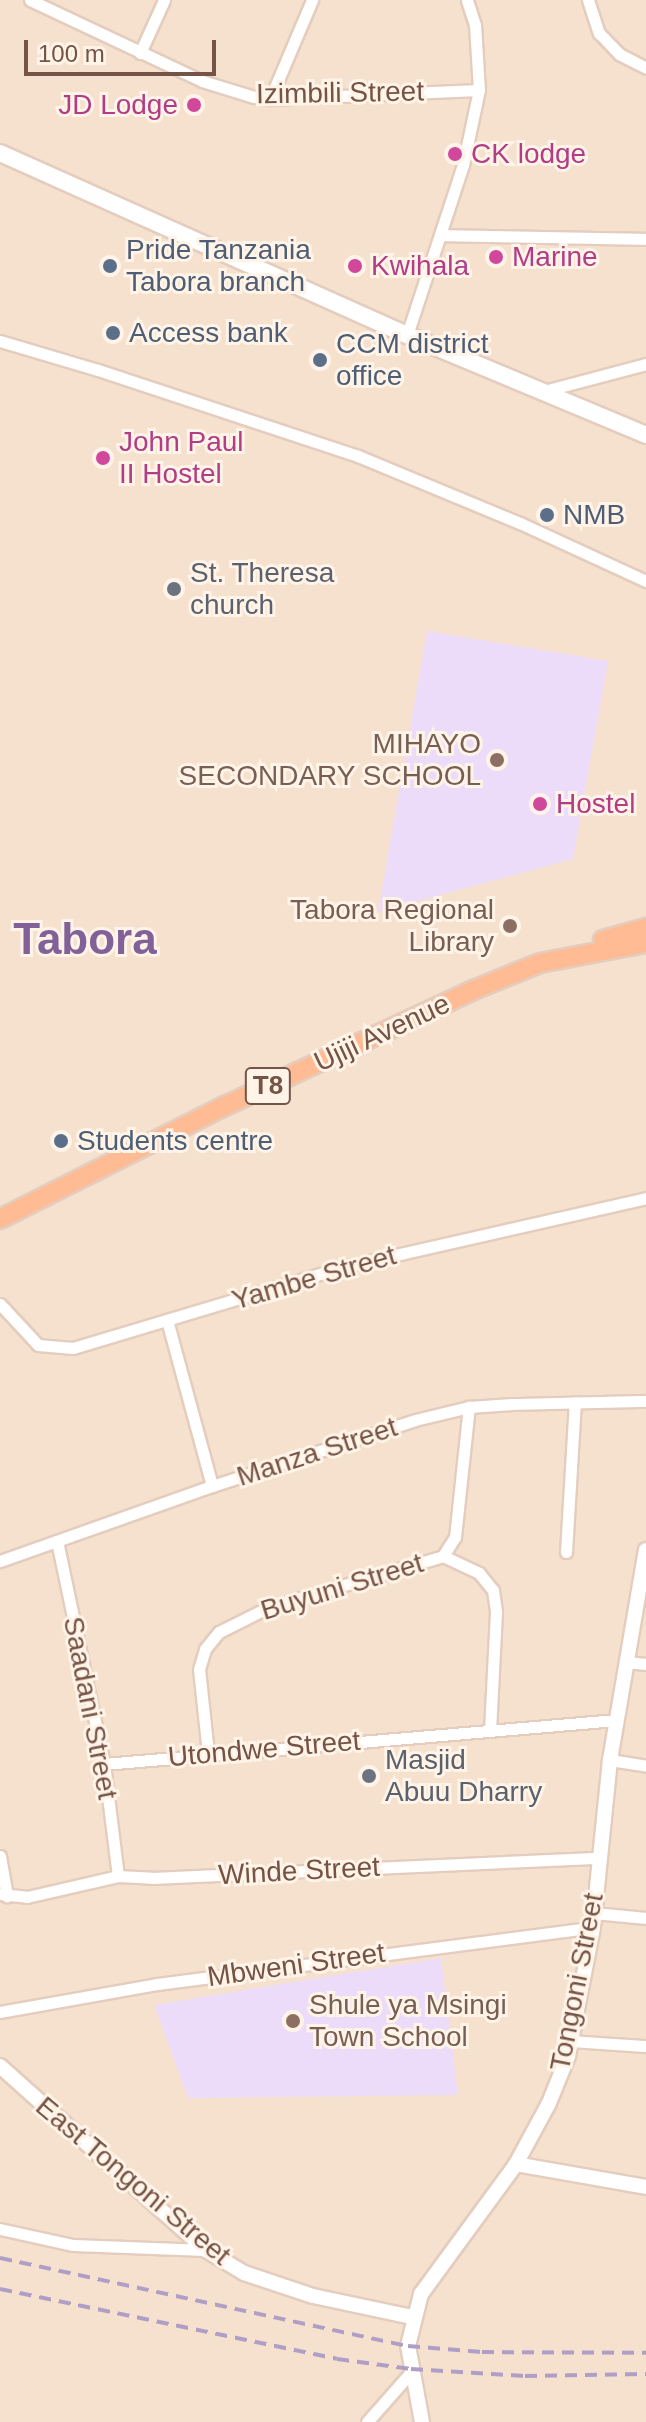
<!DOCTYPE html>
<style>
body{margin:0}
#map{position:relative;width:646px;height:2422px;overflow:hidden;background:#fdf0df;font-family:Arial,sans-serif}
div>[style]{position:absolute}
.residential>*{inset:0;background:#f5e1cd;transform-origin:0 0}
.education>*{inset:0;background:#eddcf9}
.roads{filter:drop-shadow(2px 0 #e4cdbe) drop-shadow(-2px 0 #e4cdbe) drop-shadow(0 2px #e4cdbe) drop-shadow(0 -2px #e4cdbe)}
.minor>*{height:11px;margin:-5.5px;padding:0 5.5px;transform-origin:5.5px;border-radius:5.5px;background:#fff}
.tertiary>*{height:14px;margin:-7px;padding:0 7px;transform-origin:7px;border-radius:7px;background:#fff}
.secondary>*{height:16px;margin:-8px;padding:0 8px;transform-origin:8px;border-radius:8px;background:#fff}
.trunk>*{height:18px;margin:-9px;padding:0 9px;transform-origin:9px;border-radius:9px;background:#febb94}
.rail>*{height:4px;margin-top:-2px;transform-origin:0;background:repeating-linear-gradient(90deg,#b19ec6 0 12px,transparent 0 20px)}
.dots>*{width:22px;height:22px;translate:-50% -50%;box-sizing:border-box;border:4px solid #fff4e7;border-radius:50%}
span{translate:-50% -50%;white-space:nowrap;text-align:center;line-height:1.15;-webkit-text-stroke:6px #fff4e7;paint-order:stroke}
.shield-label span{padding:2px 6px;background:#fff4e7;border:2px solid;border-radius:6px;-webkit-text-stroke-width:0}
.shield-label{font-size:26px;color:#755346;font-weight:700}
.street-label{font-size:28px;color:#755346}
.hotel-label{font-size:28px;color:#b23c85}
.right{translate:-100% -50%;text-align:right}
.left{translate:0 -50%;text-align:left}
.service-label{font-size:28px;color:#4e5e75}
.worship-label{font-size:28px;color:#5b616d}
.education-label{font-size:28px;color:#785e54}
.town-label{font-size:44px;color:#826199;font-weight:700}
.scale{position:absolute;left:24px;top:40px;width:192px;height:36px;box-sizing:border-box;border:4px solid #755346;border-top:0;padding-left:10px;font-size:24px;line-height:28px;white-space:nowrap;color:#755346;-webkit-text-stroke:6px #fff4e7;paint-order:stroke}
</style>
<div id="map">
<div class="residential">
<div style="left:0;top:0;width:646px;height:2422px"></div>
</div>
<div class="education">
<div style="clip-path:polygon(427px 631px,608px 661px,573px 859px,378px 912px)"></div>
<div style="clip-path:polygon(441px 1958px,458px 2095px,188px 2098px,154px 2005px)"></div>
</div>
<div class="roads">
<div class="minor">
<div style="left:30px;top:0;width:190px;rotate:25.2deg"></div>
<div style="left:202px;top:81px;width:54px;rotate:17.1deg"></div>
<div style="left:254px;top:97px;width:16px;rotate:7deg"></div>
<div style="left:270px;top:99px;width:209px;rotate:-2.5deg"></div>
<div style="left:588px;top:0;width:35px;rotate:72deg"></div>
<div style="left:599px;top:33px;width:29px;rotate:46deg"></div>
<div style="left:619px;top:54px;width:30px;rotate:27deg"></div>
<div style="left:140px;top:53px;width:58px;rotate:-65.6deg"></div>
<div style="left:270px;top:99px;width:108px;rotate:-67deg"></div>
<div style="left:441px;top:235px;width:205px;rotate:1.1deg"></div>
<div style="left:407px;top:335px;width:179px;rotate:-71.8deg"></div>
<div style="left:463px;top:165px;width:77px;rotate:-78deg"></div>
<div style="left:479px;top:90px;width:65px;rotate:-93.5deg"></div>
<div style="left:475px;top:25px;width:26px;rotate:-108deg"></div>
<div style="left:0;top:341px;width:102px;rotate:16.5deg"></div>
<div style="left:98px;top:370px;width:274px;rotate:18.3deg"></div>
<div style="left:358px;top:456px;width:175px;rotate:22.5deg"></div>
<div style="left:520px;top:523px;width:139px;rotate:24.7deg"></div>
<div style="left:544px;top:391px;width:106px;rotate:-14.8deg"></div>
<div style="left:0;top:1304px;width:56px;rotate:47.2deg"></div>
<div style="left:38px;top:1345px;width:35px;rotate:5deg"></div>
<div style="left:73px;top:1348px;width:282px;rotate:-16.7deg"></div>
<div style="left:343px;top:1267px;width:311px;rotate:-12.8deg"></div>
<div style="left:167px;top:1320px;width:172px;rotate:74.8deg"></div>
<div style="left:57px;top:1541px;width:228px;rotate:78.1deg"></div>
<div style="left:104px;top:1764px;width:113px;rotate:82.9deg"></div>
<div style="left:566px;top:1552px;width:150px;rotate:-86.6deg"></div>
<div style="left:443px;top:1556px;width:40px;rotate:25deg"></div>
<div style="left:479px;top:1573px;width:22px;rotate:51deg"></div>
<div style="left:493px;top:1590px;width:22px;rotate:82deg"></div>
<div style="left:496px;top:1612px;width:119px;rotate:92.9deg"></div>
<div style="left:0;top:1561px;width:225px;rotate:-19.5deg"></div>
<div style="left:212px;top:1486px;width:213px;rotate:-18deg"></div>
<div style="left:415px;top:1420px;width:56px;rotate:-13.5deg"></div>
<div style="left:469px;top:1407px;width:43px;rotate:-4deg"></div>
<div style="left:512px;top:1404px;width:134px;rotate:-1.3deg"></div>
<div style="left:626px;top:1662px;width:20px;rotate:6deg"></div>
<div style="left:208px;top:1753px;width:84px;rotate:-96.1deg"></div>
<div style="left:199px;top:1669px;width:21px;rotate:-73deg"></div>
<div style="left:205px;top:1649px;width:22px;rotate:-51deg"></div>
<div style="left:219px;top:1632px;width:56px;rotate:-26.6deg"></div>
<div style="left:269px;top:1607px;width:181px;rotate:-16.3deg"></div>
<div style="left:443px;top:1556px;width:22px;rotate:-58deg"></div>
<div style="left:455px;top:1537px;width:131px;rotate:-83.9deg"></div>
<div style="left:610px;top:1760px;width:36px;rotate:9deg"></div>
<div style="left:104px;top:1764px;width:514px;rotate:-4.91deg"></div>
<div style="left:0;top:1856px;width:41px;rotate:80.1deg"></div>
<div style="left:0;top:1894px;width:27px;rotate:6deg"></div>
<div style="left:27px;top:1897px;width:93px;rotate:-13deg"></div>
<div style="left:118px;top:1876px;width:34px;rotate:3deg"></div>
<div style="left:152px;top:1878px;width:448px;rotate:-2.6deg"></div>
<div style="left:594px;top:1913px;width:52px;rotate:5.5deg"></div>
<div style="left:0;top:2012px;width:159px;rotate:-10.1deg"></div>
<div style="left:157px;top:1984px;width:440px;rotate:-7.4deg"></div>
<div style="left:570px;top:2041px;width:76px;rotate:3.8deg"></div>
<div style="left:0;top:2229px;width:75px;rotate:12.4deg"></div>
<div style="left:73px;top:2245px;width:133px;rotate:2.2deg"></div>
<div style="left:367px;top:2422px;width:68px;rotate:-48.6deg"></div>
</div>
<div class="tertiary">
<div style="left:0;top:2066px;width:276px;rotate:41.8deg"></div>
<div style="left:206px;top:2250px;width:44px;rotate:31.2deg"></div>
<div style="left:244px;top:2273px;width:73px;rotate:18.4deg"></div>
<div style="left:313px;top:2296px;width:102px;rotate:11.9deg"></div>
<div style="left:516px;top:2164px;width:132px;rotate:10deg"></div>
<div style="left:422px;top:2422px;width:77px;rotate:-100.4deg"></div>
<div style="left:408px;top:2346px;width:54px;rotate:-76deg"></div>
<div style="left:421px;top:2294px;width:161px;rotate:-53.8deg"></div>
<div style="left:516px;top:2164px;width:69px;rotate:-61.6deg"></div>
<div style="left:549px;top:2103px;width:51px;rotate:-68deg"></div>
<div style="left:568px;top:2056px;width:131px;rotate:-79deg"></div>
<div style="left:593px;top:1927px;width:168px;rotate:-84.2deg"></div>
<div style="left:610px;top:1760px;width:213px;rotate:-80.3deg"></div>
</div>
<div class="secondary">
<div style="left:0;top:153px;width:446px;rotate:24.1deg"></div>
<div style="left:407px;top:335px;width:259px;rotate:22.7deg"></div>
</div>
<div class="trunk">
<div style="left:603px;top:940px;width:45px;rotate:-15.6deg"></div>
<div style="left:0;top:1219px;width:254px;rotate:-26.7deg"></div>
<div style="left:227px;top:1105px;width:269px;rotate:-25deg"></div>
<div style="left:471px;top:991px;width:74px;rotate:-22.1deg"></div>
<div style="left:540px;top:963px;width:108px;rotate:-10.7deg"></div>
</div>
</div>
<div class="rail">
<div style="left:0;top:2258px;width:417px;rotate:12.2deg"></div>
<div style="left:408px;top:2346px;width:74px;rotate:4.6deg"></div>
<div style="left:482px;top:2352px;width:164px;rotate:0.3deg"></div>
<div style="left:0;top:2289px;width:344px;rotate:11.7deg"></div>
<div style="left:337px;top:2359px;width:75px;rotate:7.7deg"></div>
<div style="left:411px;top:2369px;width:114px;rotate:3.5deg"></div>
<div style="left:525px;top:2376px;width:121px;rotate:-0.9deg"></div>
</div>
<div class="dots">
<div style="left:194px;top:105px;background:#d1479c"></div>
<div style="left:455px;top:154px;background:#d1479c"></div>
<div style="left:496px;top:257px;background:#d1479c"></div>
<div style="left:110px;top:266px;background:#5c6f8a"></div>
<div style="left:355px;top:266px;background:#d1479c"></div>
<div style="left:113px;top:333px;background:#5c6f8a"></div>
<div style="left:320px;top:360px;background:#5c6f8a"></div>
<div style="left:103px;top:458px;background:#d1479c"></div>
<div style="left:547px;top:515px;background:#5c6f8a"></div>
<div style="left:174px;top:589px;background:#6b7280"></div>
<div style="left:497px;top:760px;background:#8d6e63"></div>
<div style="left:540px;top:804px;background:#d1479c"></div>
<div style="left:510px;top:926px;background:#8d6e63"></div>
<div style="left:61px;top:1141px;background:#5c6f8a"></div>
<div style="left:369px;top:1776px;background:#6b7280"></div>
<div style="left:293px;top:2021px;background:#8d6e63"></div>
</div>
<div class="shield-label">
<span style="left:268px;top:1086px">T8</span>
</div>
<div class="street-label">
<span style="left:340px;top:93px;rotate:-1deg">Izimbili Street</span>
<span style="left:382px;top:1033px;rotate:-25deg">Ujiji Avenue</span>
<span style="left:314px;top:1278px;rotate:-16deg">Yambe Street</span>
<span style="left:317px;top:1452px;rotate:-18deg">Manza Street</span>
<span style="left:342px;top:1587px;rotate:-17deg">Buyuni Street</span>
<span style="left:90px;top:1708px;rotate:79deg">Saadani Street</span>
<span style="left:264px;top:1749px;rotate:-5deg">Utondwe Street</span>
<span style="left:299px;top:1871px;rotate:-3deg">Winde Street</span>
<span style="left:296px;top:1965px;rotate:-8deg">Mbweni Street</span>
<span style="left:577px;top:1982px;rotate:-79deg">Tongoni Street</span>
<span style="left:133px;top:2181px;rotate:40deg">East Tongoni Street</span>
</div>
<div class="hotel-label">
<span class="right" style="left:178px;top:105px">JD Lodge</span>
<span class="left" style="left:471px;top:154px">CK lodge</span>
<span class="left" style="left:512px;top:257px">Marine</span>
<span class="left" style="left:371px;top:266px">Kwihala</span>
<span class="left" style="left:119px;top:458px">John Paul<br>II Hostel</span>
<span class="left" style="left:556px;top:804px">Hostel</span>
</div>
<div class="service-label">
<span class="left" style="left:126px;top:266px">Pride Tanzania<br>Tabora branch</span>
<span class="left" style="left:129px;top:333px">Access bank</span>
<span class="left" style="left:336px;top:360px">CCM district<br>office</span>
<span class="left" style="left:563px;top:515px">NMB</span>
<span class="left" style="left:77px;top:1141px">Students centre</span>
</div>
<div class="worship-label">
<span class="left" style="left:190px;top:589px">St. Theresa<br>church</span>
<span class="left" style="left:385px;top:1776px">Masjid<br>Abuu Dharry</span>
</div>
<div class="education-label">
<span class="right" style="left:481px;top:760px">MIHAYO<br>SECONDARY SCHOOL</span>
<span class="right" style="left:494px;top:926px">Tabora Regional<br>Library</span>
<span class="left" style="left:309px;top:2021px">Shule ya Msingi<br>Town School</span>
</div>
<div class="town-label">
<span style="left:85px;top:939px">Tabora</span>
</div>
<div class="scale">100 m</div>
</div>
